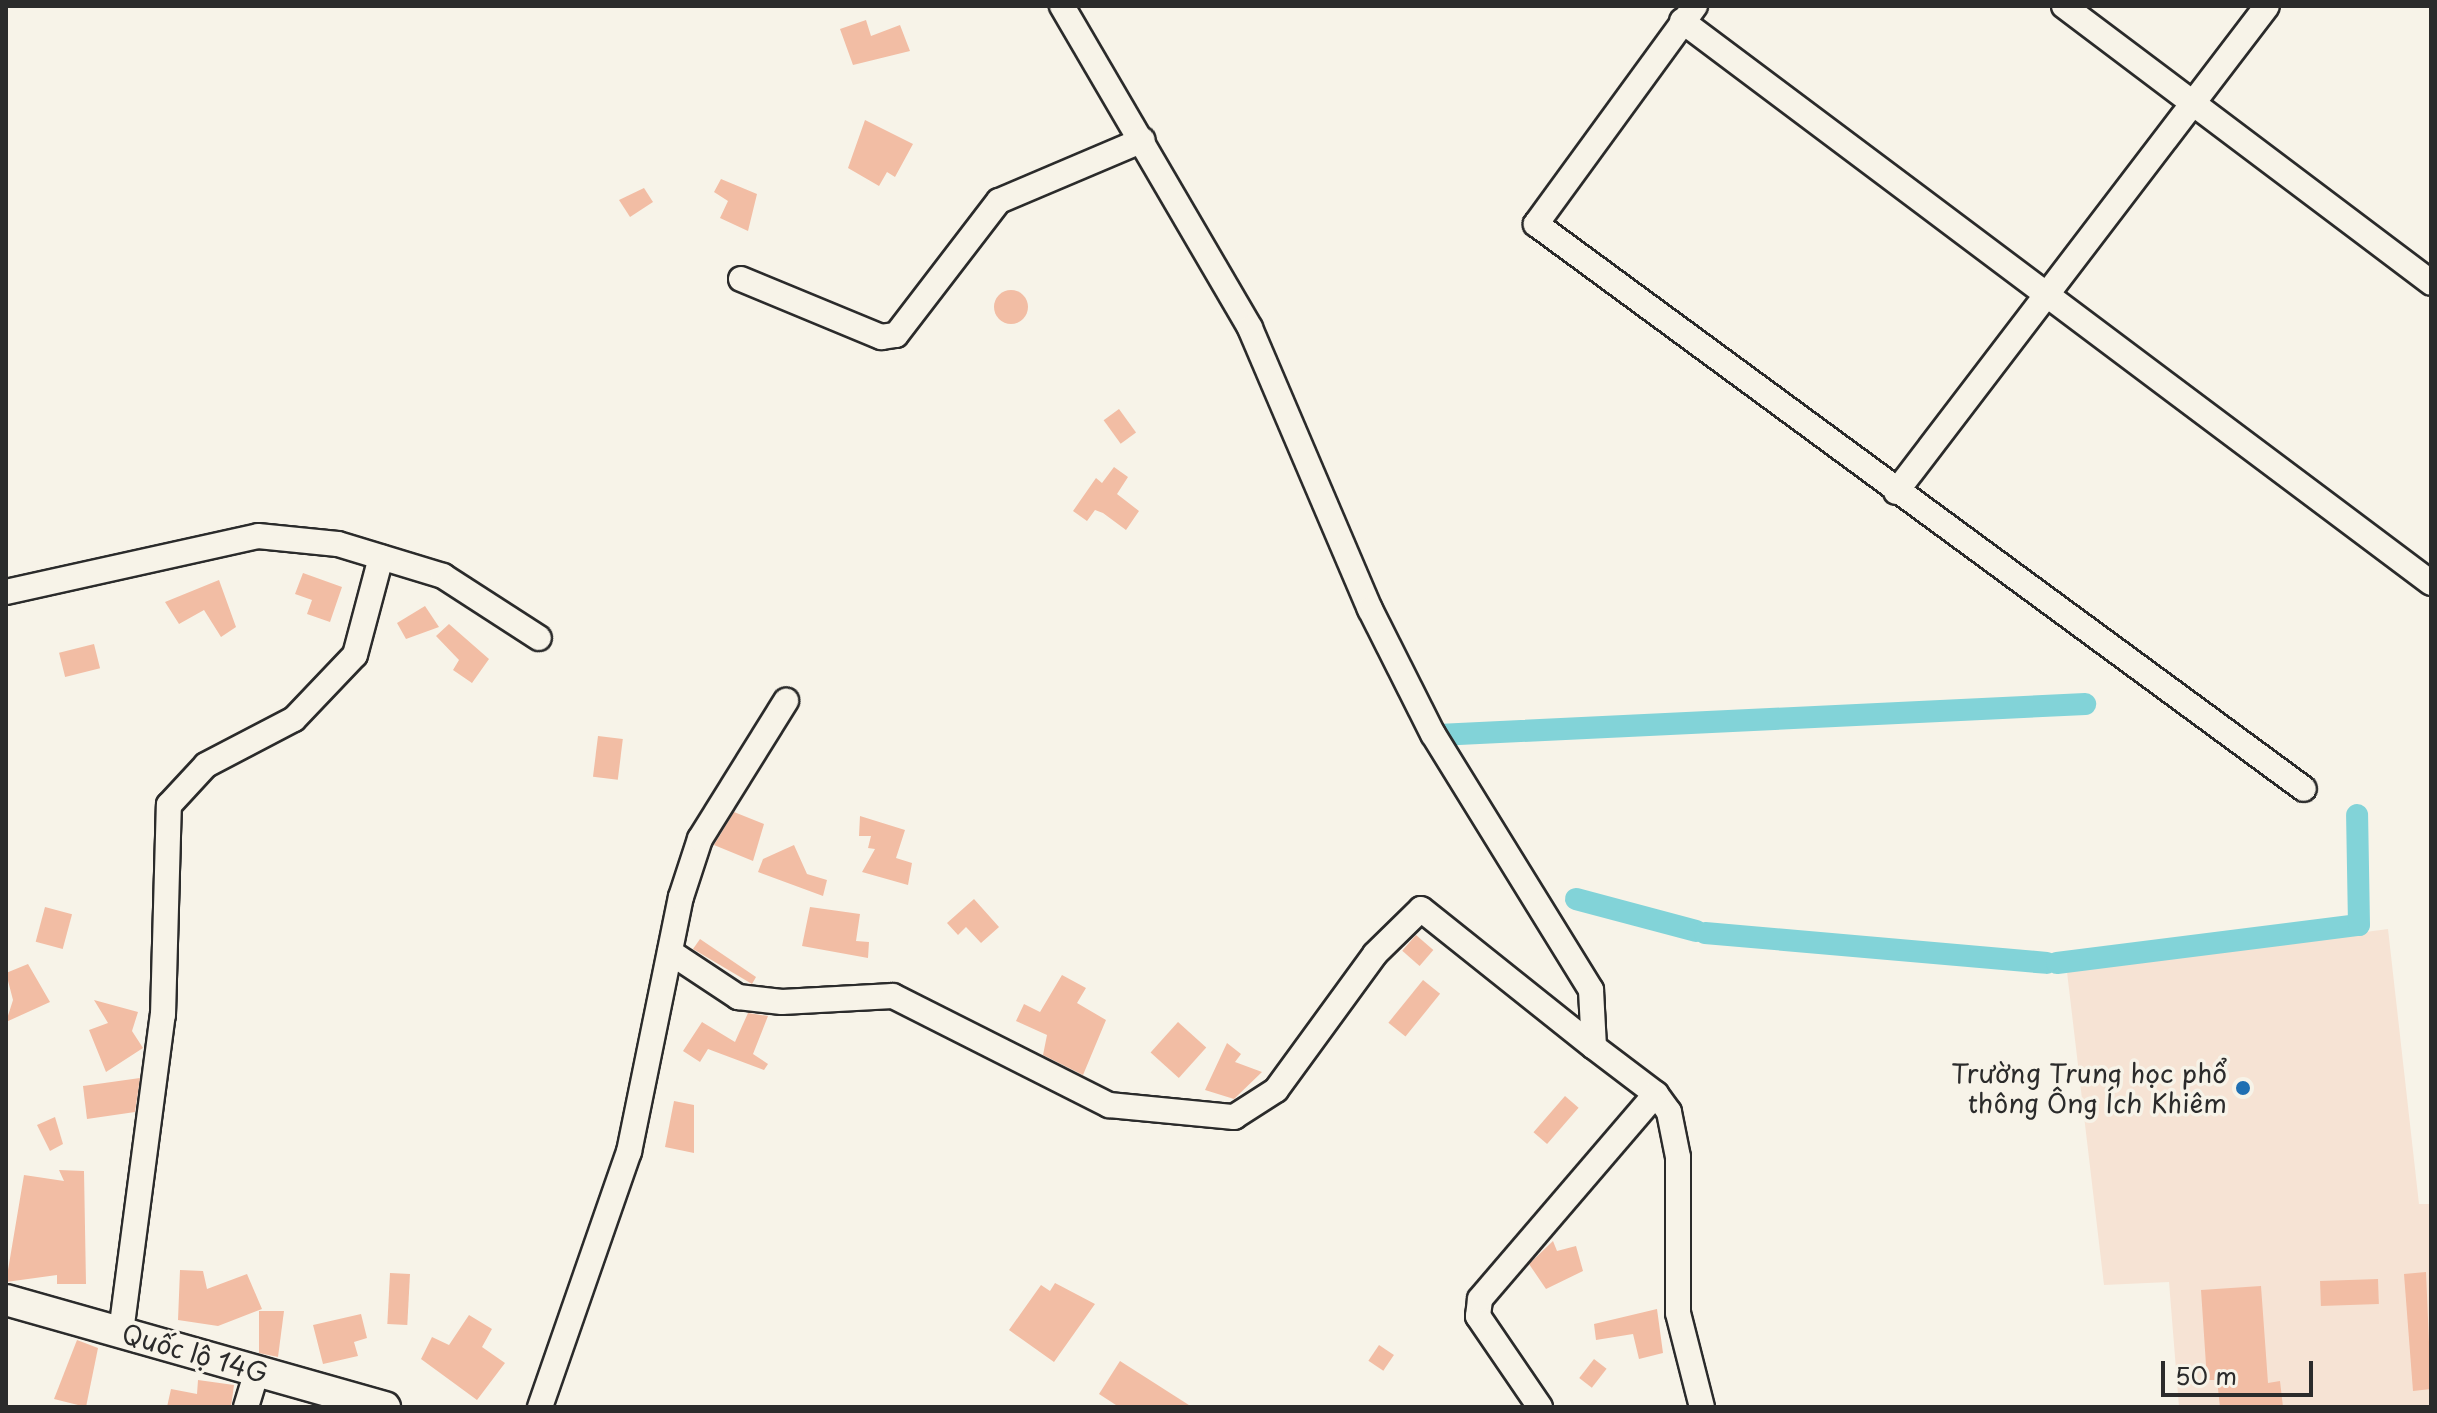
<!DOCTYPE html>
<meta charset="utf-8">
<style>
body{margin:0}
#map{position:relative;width:2437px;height:1413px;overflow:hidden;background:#f7f3e8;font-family:"Playpen Sans",sans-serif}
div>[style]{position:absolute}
.built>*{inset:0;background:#f6e3d4}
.canal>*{height:22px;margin:-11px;padding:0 11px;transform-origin:11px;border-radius:11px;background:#82d3d8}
.building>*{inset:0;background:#f2bda4;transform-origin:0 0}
.round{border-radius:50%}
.roads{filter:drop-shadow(2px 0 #2b2b2b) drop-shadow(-2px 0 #2b2b2b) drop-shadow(0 2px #2b2b2b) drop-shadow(0 -2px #2b2b2b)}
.minor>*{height:24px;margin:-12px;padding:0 12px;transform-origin:12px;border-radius:12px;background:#f7f3e8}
.major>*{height:30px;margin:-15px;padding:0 15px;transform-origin:15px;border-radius:15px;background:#f7f3e8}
.dots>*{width:22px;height:22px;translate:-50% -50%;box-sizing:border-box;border:4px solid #f7f3e8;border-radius:50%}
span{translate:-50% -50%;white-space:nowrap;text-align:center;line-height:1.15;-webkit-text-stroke:7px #f7f3e8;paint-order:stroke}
.poi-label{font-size:26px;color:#2b2b2b}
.right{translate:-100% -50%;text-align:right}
.street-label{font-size:26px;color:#2b2b2b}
.frame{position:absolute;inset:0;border:8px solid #2b2b2b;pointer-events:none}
.scale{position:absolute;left:2161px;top:1361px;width:152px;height:36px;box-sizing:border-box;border:4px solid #2b2b2b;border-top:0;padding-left:10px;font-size:24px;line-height:28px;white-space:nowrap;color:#2b2b2b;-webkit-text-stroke:6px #f7f3e8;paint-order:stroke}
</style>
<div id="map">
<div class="built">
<div style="clip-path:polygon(2388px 929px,2419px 1204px,2431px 1204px,2431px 1407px,2179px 1407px,2169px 1282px,2104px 1285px,2067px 972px)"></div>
</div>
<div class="canal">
<div style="left:1438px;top:735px;width:648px;rotate:-2.74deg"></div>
<div style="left:1576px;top:899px;width:124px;rotate:14.9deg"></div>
<div style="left:1705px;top:933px;width:343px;rotate:5deg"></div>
<div style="left:2057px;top:963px;width:304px;rotate:-7.2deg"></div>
<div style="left:2359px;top:925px;width:110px;rotate:-91deg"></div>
</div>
<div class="building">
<div style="clip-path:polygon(866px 20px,871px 36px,900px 25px,910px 51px,853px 65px,840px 29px)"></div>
<div style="clip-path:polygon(865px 120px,913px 144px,895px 177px,887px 172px,879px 186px,848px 168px)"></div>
<div style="clip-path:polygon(721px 179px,757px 194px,748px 231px,720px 218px,728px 201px,714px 192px)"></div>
<div style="clip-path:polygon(644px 188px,653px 202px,630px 217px,619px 200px)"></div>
<div class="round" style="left:994px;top:290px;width:34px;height:34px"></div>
<div style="left:1119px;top:409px;width:29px;height:19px;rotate:54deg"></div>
<div style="clip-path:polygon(1114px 467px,1128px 477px,1117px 494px,1139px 511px,1126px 530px,1103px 513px,1095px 510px,1087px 521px,1073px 511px,1096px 478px,1102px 483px)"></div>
<div style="clip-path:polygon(303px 573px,342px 587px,330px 622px,307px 614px,312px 600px,295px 594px)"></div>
<div style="clip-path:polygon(219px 580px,236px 627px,221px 637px,204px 610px,179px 624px,165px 602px)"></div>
<div style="clip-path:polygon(425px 606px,439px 627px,406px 639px,397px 623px)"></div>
<div style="clip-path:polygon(449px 624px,489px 659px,472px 683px,453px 670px,459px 660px,436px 636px)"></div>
<div style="left:94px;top:644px;width:25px;height:36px;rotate:76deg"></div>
<div style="left:598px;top:736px;width:25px;height:41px;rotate:7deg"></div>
<div style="clip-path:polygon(734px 812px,764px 824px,753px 861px,714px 845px)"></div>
<div style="clip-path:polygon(860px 816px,905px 830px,896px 858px,912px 863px,908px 885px,862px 872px,875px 849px,868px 848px,871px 836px,859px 836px)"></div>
<div style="clip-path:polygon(794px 845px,807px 874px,827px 880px,823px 896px,758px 872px,763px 859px)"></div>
<div style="clip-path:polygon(974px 899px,999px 927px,981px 943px,966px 927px,958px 935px,947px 923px)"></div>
<div style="left:45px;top:907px;width:28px;height:36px;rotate:15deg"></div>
<div style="clip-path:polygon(810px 907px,860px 914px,856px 941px,869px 942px,868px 958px,802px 946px)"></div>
<div style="left:1416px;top:935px;width:23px;height:21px;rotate:41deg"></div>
<div style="clip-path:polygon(700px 939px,756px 977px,752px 984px,693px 949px)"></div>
<div style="clip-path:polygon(28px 964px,50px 1002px,6px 1022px,13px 1000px,6px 973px)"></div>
<div style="clip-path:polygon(1062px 975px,1086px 988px,1077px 1003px,1106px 1020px,1083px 1075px,1043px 1055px,1047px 1035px,1016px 1021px,1024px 1004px,1040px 1012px)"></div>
<div style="left:1423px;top:980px;width:22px;height:55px;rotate:39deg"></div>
<div style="clip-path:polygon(94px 1000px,138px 1012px,132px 1031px,143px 1048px,106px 1072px,89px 1030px,108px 1023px)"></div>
<div style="clip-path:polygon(748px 1013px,768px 1016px,753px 1054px,768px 1064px,764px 1070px,708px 1049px,700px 1062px,683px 1051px,702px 1022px,735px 1042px)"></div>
<div style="left:1178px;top:1022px;width:38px;height:41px;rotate:42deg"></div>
<div style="clip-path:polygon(1227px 1043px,1241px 1054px,1235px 1062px,1262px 1072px,1234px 1099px,1205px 1090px)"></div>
<div style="clip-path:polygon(140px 1078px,135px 1112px,87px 1119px,83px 1086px)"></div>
<div style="left:1565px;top:1096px;width:18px;height:48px;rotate:41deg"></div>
<div style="clip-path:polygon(674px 1101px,694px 1105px,694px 1153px,665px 1147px)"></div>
<div style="clip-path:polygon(55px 1117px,63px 1144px,50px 1151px,37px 1125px)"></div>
<div style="clip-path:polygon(59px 1170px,84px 1171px,86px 1284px,57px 1284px,57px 1275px,6px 1282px,24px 1175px,64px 1181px)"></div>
<div style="clip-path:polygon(1553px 1241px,1557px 1251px,1576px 1246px,1583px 1271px,1546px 1289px,1529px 1264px)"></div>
<div style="clip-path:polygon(180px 1270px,203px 1271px,207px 1289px,247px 1274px,262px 1309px,218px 1326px,178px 1320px)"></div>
<div style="clip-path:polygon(2426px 1272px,2431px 1389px,2413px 1391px,2404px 1274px)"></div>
<div style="left:390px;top:1273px;width:20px;height:51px;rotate:3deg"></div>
<div style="left:2378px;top:1279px;width:25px;height:58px;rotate:88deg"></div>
<div style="clip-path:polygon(1055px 1283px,1095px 1304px,1054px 1362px,1009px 1330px,1041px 1285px,1050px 1291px)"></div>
<div style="clip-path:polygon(2261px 1286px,2268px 1383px,2280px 1381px,2283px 1407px,2220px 1407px,2217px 1380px,2207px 1380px,2201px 1290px)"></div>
<div style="clip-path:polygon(1657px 1309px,1663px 1353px,1639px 1359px,1633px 1334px,1596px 1340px,1594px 1324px)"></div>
<div style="clip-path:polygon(259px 1311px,284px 1311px,278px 1357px,259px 1353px)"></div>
<div style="clip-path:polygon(361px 1314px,367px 1338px,354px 1342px,358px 1356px,323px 1364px,313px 1325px)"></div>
<div style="clip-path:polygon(469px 1315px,492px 1329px,482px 1347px,505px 1363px,477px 1400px,421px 1359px,432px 1337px,449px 1345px)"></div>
<div style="clip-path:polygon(77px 1340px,98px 1348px,86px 1407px,54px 1399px)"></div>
<div style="left:1379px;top:1345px;width:18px;height:19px;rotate:34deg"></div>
<div style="left:1594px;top:1359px;width:16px;height:24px;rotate:38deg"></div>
<div style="clip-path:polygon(1120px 1361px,1192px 1407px,1119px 1407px,1099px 1394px)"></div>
<div style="clip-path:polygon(198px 1380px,234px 1385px,231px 1407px,167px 1407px,171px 1389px,197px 1394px)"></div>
</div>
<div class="roads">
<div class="minor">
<div style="left:1062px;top:6px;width:373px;rotate:59.7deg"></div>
<div style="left:1250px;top:328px;width:306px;rotate:66.9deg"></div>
<div style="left:1370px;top:609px;width:140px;rotate:63.3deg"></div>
<div style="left:1433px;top:734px;width:301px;rotate:58.3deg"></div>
<div style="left:1591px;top:990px;width:57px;rotate:87deg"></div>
<div style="left:1594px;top:1047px;width:78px;rotate:37.2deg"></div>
<div style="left:1656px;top:1094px;width:22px;rotate:54deg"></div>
<div style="left:1669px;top:1112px;width:46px;rotate:78.7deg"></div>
<div style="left:1678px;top:1157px;width:156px;rotate:90deg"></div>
<div style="left:1678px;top:1313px;width:97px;rotate:75.7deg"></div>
<div style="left:1695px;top:6px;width:270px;rotate:126.1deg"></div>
<div style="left:1536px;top:224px;width:953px;rotate:36.34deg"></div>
<div style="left:2064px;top:6px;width:460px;rotate:37deg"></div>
<div style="left:1682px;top:21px;width:936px;rotate:36.88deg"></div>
<div style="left:741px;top:279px;width:152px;rotate:22.5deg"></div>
<div style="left:881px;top:337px;width:15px;rotate:-8deg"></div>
<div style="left:896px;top:335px;width:169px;rotate:-52.5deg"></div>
<div style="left:999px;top:201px;width:156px;rotate:-23deg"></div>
<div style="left:1896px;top:492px;width:611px;rotate:-52.64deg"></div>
<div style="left:6px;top:592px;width:258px;rotate:-12.5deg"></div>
<div style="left:258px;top:536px;width:80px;rotate:5.7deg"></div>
<div style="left:338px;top:544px;width:110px;rotate:16.9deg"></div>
<div style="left:443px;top:576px;width:114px;rotate:32.9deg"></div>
<div style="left:670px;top:952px;width:82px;rotate:33.5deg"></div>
<div style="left:738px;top:997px;width:44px;rotate:6.5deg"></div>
<div style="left:782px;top:1002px;width:111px;rotate:-3.1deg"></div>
<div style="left:893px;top:996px;width:242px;rotate:26.8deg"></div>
<div style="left:1109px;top:1105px;width:126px;rotate:5.5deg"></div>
<div style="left:1234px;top:1117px;width:50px;rotate:-32.7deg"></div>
<div style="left:1276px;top:1090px;width:168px;rotate:-53.9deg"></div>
<div style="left:1375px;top:954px;width:64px;rotate:-44.4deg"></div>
<div style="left:1421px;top:909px;width:221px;rotate:38.6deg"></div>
<div style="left:121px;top:1332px;width:320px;rotate:-82.5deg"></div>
<div style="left:163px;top:1015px;width:210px;rotate:-88.4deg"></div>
<div style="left:169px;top:805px;width:54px;rotate:-47.2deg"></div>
<div style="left:206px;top:765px;width:99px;rotate:-27.6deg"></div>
<div style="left:294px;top:719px;width:88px;rotate:-46.4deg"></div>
<div style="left:355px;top:655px;width:101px;rotate:-75.1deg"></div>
<div style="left:246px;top:1407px;width:39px;rotate:-73deg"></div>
<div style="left:540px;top:1407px;width:270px;rotate:-70.8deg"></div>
<div style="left:629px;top:1152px;width:260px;rotate:-78.5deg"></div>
<div style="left:681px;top:897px;width:61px;rotate:-71.9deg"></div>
<div style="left:700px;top:839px;width:163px;rotate:-58.1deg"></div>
<div style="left:1540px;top:1407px;width:110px;rotate:-124.3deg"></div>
<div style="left:1478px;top:1316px;width:17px;rotate:-83deg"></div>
<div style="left:1480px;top:1299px;width:270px;rotate:-49.4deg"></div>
</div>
<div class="major">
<div style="left:6px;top:1300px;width:394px;rotate:15.8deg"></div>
</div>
</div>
<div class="dots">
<div style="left:2243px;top:1088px;background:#1f6fb2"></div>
</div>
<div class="poi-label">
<span class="right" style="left:2227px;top:1088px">Trường Trung học phổ<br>thông Ông Ích Khiêm</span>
</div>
<div class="street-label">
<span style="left:195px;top:1353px;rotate:16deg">Quốc lộ 14G</span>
</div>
<div class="frame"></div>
<div class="scale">50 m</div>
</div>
